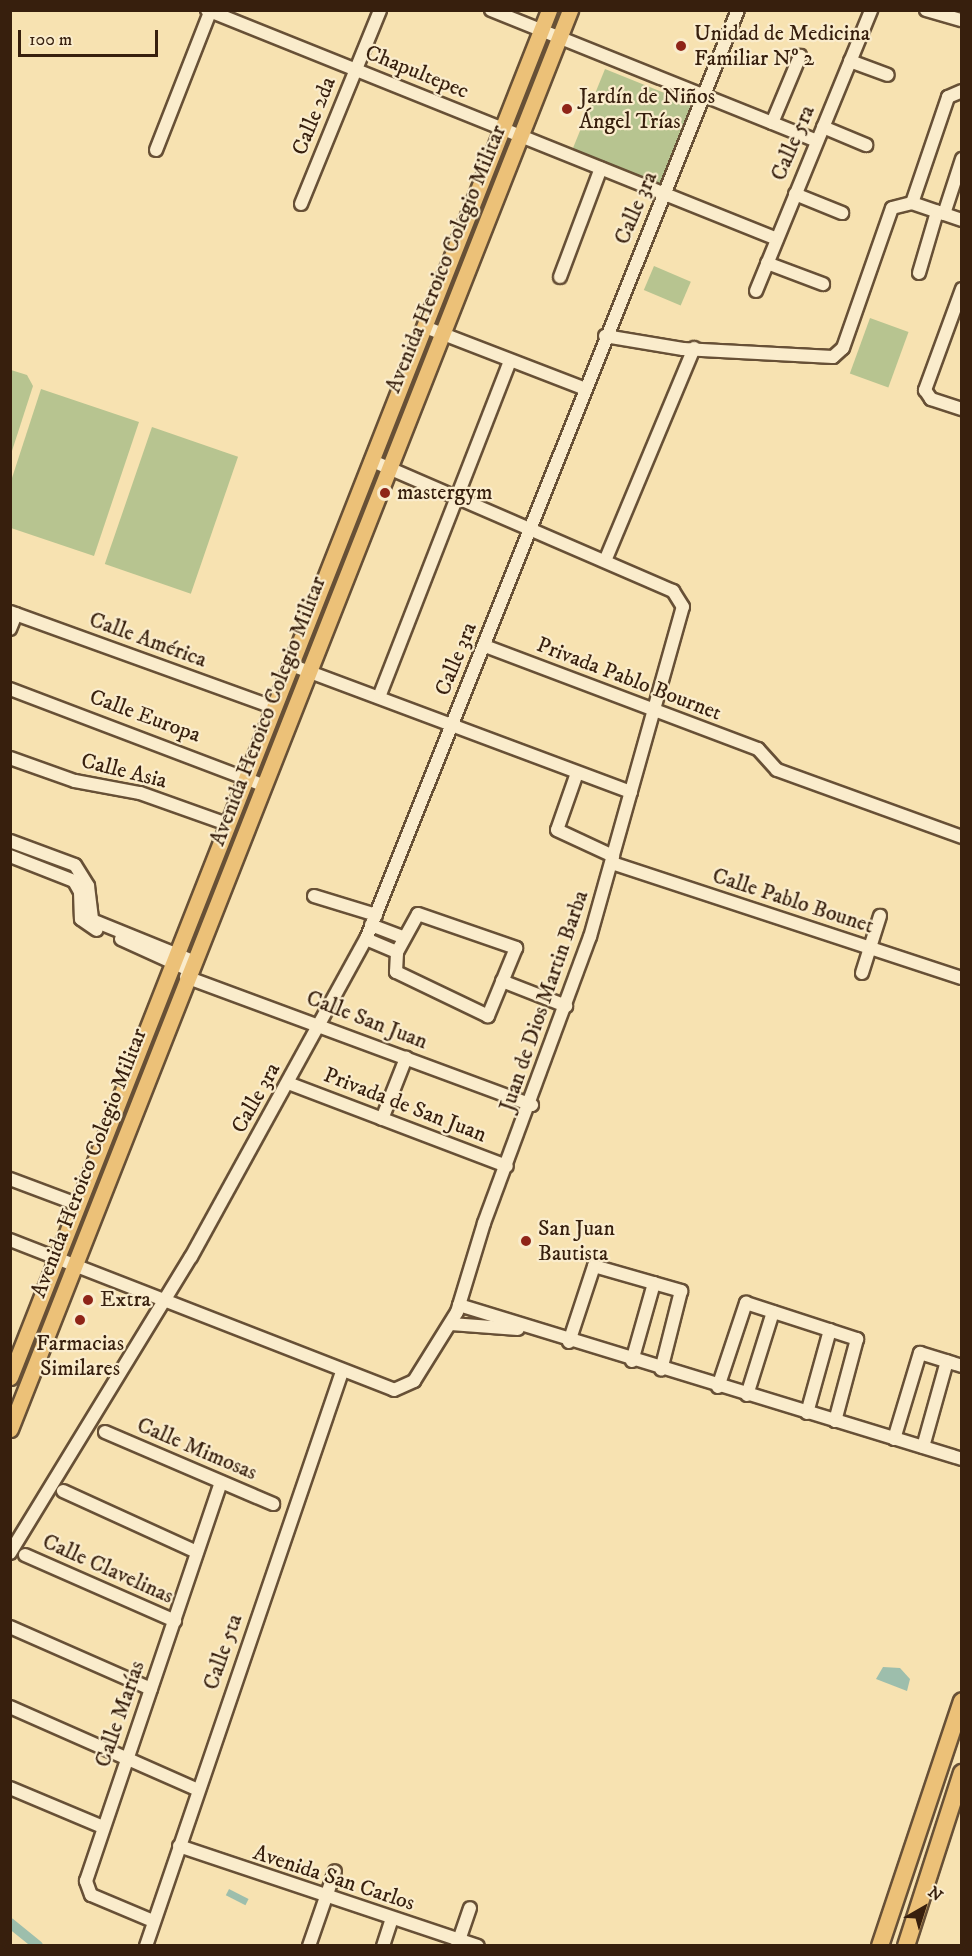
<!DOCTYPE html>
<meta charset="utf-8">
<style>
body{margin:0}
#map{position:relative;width:972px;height:1956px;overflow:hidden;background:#f7e2b1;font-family:"IM FELL DW Pica",serif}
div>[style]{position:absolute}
.green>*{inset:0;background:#b7c490;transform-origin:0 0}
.water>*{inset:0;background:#9dbeac;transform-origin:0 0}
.canal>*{height:10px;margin:-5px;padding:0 5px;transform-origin:5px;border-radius:5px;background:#9dbeac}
.roads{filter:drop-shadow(2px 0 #675036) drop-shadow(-2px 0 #675036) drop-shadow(0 2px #675036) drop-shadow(0 -2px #675036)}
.minor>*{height:12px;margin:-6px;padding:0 6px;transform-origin:6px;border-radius:6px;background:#faeccc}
.major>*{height:15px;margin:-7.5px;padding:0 7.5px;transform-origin:7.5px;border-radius:7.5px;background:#ecc178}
.highway>*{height:16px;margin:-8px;padding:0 8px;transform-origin:8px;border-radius:8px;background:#ecc178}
.dots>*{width:16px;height:16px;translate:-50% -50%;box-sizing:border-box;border:3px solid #faeccc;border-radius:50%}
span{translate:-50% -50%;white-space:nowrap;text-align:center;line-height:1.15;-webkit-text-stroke:4.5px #faeccc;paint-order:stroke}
.poi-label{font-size:22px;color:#371f0d}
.left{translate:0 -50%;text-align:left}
.street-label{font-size:22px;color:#371f0d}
.frame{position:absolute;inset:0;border:12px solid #371f0d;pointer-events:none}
.north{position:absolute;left:894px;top:1878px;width:60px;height:60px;-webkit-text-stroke:4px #faeccc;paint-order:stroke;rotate:39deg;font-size:16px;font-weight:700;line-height:24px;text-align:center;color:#371f0d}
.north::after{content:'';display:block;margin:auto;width:21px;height:27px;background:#371f0d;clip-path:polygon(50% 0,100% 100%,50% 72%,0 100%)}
.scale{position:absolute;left:18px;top:30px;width:140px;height:27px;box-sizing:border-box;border:3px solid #371f0d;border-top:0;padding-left:8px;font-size:18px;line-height:21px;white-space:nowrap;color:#371f0d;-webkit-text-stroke:4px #faeccc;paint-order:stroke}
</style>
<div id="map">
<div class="green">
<div style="left:605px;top:69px;width:95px;height:91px;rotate:22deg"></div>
<div style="left:654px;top:266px;width:40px;height:26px;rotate:23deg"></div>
<div style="left:870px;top:318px;width:41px;height:59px;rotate:20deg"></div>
<div style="clip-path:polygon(11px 370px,27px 375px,33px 386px,11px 454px)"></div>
<div style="clip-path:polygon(41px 389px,139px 422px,94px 556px,11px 528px,11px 481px)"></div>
<div style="left:152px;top:427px;width:91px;height:145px;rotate:19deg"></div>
</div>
<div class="water">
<div style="clip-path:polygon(883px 1667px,900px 1668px,910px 1679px,907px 1691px,876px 1679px)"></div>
<div style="left:229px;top:1889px;width:22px;height:7px;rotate:27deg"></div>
</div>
<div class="canal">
<div style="left:10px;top:1923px;width:36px;rotate:39deg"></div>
</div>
<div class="roads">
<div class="minor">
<div style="left:207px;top:10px;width:614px;rotate:21.89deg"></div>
<div style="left:491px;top:10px;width:351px;rotate:21.9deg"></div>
<div style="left:926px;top:10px;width:37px;rotate:16deg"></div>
<div style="left:850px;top:61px;width:40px;rotate:20.2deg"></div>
<div style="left:772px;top:123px;width:73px;rotate:-67.3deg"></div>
<div style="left:823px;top:127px;width:47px;rotate:22.7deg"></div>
<div style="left:156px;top:150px;width:150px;rotate:-68.6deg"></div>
<div style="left:795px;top:194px;width:51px;rotate:22deg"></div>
<div style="left:912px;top:203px;width:112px;rotate:-71.2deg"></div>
<div style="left:948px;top:97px;width:15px;rotate:-23deg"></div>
<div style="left:301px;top:204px;width:209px;rotate:-67.8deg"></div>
<div style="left:944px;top:214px;width:58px;rotate:-71.9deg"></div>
<div style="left:767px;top:263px;width:60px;rotate:20.6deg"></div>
<div style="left:919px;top:273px;width:64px;rotate:-73.6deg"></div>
<div style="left:560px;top:277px;width:116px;rotate:-69.4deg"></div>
<div style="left:962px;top:289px;width:108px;rotate:110.1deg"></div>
<div style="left:925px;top:390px;width:11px;rotate:56deg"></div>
<div style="left:931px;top:399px;width:33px;rotate:18deg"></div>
<div style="left:756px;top:291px;width:304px;rotate:-67.7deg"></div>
<div style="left:425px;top:327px;width:169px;rotate:21.1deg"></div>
<div style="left:605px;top:336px;width:79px;rotate:9.5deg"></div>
<div style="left:683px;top:349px;width:150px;rotate:3.1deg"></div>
<div style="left:833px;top:357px;width:13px;rotate:-42deg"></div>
<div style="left:843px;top:348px;width:148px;rotate:-70.7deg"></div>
<div style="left:892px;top:208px;width:21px;rotate:-14deg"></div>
<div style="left:912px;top:203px;width:53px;rotate:18.8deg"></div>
<div style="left:605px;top:561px;width:231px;rotate:-67.3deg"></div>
<div style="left:10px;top:612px;width:279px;rotate:19.9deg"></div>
<div style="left:10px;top:629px;width:16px;rotate:-68deg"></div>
<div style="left:485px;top:646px;width:292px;rotate:20.7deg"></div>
<div style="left:758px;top:749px;width:28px;rotate:48deg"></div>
<div style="left:777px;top:770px;width:197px;rotate:19.9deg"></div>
<div style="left:291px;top:665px;width:363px;rotate:20.5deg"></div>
<div style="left:10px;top:689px;width:271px;rotate:20.8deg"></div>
<div style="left:379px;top:697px;width:361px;rotate:-68.7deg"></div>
<div style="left:10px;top:758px;width:69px;rotate:19.5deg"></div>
<div style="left:75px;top:781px;width:66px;rotate:10.5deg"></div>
<div style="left:140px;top:793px;width:92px;rotate:19.6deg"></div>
<div style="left:577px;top:773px;width:60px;rotate:109.3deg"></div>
<div style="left:557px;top:830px;width:62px;rotate:24.9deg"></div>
<div style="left:10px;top:841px;width:69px;rotate:20.3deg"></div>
<div style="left:75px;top:865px;width:25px;rotate:58deg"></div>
<div style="left:88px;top:886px;width:34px;rotate:83deg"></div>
<div style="left:92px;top:920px;width:109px;rotate:22.1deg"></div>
<div style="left:10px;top:856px;width:69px;rotate:21.3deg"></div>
<div style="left:74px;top:881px;width:13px;rotate:61deg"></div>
<div style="left:80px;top:892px;width:27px;rotate:88deg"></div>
<div style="left:81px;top:919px;width:19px;rotate:35deg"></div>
<div style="left:612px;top:863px;width:368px;rotate:18.2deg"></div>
<div style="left:314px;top:896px;width:65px;rotate:17deg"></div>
<div style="left:418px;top:914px;width:104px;rotate:19.1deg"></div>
<div style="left:516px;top:948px;width:74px;rotate:112.4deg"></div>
<div style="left:488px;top:1016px;width:102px;rotate:-154.4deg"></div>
<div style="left:396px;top:972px;width:20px;rotate:-87deg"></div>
<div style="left:397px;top:952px;width:43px;rotate:-61.1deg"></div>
<div style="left:371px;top:925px;width:34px;rotate:21deg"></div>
<div style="left:121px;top:939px;width:75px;rotate:24.5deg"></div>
<div style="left:366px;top:939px;width:34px;rotate:23deg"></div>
<div style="left:862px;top:973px;width:60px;rotate:-72.5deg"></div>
<div style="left:186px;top:977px;width:369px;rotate:20.3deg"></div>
<div style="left:502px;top:981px;width:69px;rotate:21.3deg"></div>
<div style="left:288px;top:1083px;width:234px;rotate:20.8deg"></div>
<div style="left:382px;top:1119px;width:66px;rotate:-68.5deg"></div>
<div style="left:10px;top:1179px;width:72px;rotate:20.5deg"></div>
<div style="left:10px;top:1240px;width:412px;rotate:21.3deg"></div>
<div style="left:394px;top:1390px;width:22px;rotate:-24deg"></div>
<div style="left:414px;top:1381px;width:81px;rotate:-58.1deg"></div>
<div style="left:457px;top:1312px;width:93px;rotate:-73.1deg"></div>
<div style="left:484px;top:1223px;width:305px;rotate:-69.7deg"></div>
<div style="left:590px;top:937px;width:343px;rotate:-74.3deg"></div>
<div style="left:683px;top:607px;width:19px;rotate:-122deg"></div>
<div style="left:673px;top:591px;width:329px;rotate:-156.6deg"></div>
<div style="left:459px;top:1305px;width:526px;rotate:17.02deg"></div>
<div style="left:451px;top:1324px;width:67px;rotate:4.3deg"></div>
<div style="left:569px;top:1342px;width:80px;rotate:-71.8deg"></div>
<div style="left:594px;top:1266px;width:91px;rotate:16deg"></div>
<div style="left:681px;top:1291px;width:81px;rotate:104.2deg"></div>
<div style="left:632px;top:1361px;width:81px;rotate:-74.2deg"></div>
<div style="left:718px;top:1387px;width:89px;rotate:-71.6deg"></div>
<div style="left:746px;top:1303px;width:117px;rotate:18deg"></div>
<div style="left:857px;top:1339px;width:85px;rotate:105deg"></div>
<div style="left:747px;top:1395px;width:87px;rotate:-72.6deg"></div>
<div style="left:807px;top:1413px;width:86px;rotate:-74.5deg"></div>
<div style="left:105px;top:1432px;width:183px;rotate:23.2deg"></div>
<div style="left:894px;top:1439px;width:90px;rotate:-73.2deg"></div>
<div style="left:920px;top:1353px;width:44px;rotate:17.2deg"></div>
<div style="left:923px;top:1447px;width:89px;rotate:-74.4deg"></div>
<div style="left:63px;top:1491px;width:147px;rotate:24.5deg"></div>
<div style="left:10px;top:1553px;width:347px;rotate:-58.6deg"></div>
<div style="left:191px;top:1257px;width:363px;rotate:-61.2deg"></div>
<div style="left:366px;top:939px;width:1001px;rotate:-68.18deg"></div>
<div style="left:25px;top:1555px;width:164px;rotate:23.7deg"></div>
<div style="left:10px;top:1627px;width:154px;rotate:23.7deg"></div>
<div style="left:10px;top:1707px;width:206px;rotate:23.8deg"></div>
<div style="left:10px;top:1788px;width:101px;rotate:22.8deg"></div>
<div style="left:179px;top:1846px;width:315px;rotate:18.5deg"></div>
<div style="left:153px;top:1921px;width:67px;rotate:-157.2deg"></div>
<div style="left:91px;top:1895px;width:15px;rotate:-110deg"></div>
<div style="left:86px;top:1881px;width:421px;rotate:-71.3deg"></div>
<div style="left:146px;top:1946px;width:607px;rotate:-71.15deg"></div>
<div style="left:309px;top:1946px;width:79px;rotate:-70.9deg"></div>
<div style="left:383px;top:1946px;width:28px;rotate:-72deg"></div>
<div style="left:457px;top:1946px;width:40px;rotate:-71.1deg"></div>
</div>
<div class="major">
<div style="left:10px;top:1377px;width:1469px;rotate:-68.48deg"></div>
<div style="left:10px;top:1429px;width:1526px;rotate:-68.46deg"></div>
</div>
<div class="highway">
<div style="left:880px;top:1946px;width:258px;rotate:-71.5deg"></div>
<div style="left:906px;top:1946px;width:182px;rotate:-72.1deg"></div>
</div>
</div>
<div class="dots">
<div style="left:681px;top:46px;background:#8f2418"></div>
<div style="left:567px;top:109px;background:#8f2418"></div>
<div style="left:385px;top:493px;background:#8f2418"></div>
<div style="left:526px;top:1241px;background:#8f2418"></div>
<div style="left:88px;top:1300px;background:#8f2418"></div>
<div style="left:80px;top:1320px;background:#8f2418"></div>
</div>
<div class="poi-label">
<span class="left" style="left:694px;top:46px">Unidad de Medicina<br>Familiar Nº 2</span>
<span class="left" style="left:579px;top:109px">Jardín de Niños<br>Ángel Trías</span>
<span class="left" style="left:397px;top:493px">mastergym</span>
<span class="left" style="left:538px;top:1241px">San Juan<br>Bautista</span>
<span class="left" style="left:100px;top:1300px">Extra</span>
<span style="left:80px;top:1356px">Farmacias<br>Similares</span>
</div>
<div class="street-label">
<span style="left:417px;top:72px;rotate:22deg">Chapultepec</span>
<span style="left:314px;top:116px;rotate:-68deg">Calle 2da</span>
<span style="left:793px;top:143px;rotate:-67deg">Calle 5ra</span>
<span style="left:636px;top:208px;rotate:-67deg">Calle 3ra</span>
<span style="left:446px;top:259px;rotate:-68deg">Avenida Heroico Colegio Militar</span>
<span style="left:148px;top:640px;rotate:20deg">Calle América</span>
<span style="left:456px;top:659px;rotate:-68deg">Calle 3ra</span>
<span style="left:629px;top:679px;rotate:21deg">Privada Pablo Bournet</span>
<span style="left:268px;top:711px;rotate:-69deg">Avenida Heroico Colegio Militar</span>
<span style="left:145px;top:716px;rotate:20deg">Calle Europa</span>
<span style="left:124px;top:771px;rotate:14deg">Calle Asia</span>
<span style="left:793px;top:901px;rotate:18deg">Calle Pablo Bounet</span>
<span style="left:544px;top:1001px;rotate:-71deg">Juan de Dios Martin Barba</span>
<span style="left:367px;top:1020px;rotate:21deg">Calle San Juan</span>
<span style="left:256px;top:1098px;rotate:-61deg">Calle 3ra</span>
<span style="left:405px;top:1105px;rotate:21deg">Privada de San Juan</span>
<span style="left:89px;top:1163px;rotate:-69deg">Avenida Heroico Colegio Militar</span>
<span style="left:197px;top:1449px;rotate:23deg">Calle Mimosas</span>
<span style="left:108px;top:1569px;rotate:24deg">Calle Clavelinas</span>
<span style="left:223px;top:1652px;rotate:-71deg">Calle 5ta</span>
<span style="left:120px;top:1714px;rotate:-71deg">Calle Marías</span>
<span style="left:334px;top:1878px;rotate:18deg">Avenida San Carlos</span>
</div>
<div class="frame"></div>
<div class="north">N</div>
<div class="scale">100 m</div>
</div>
